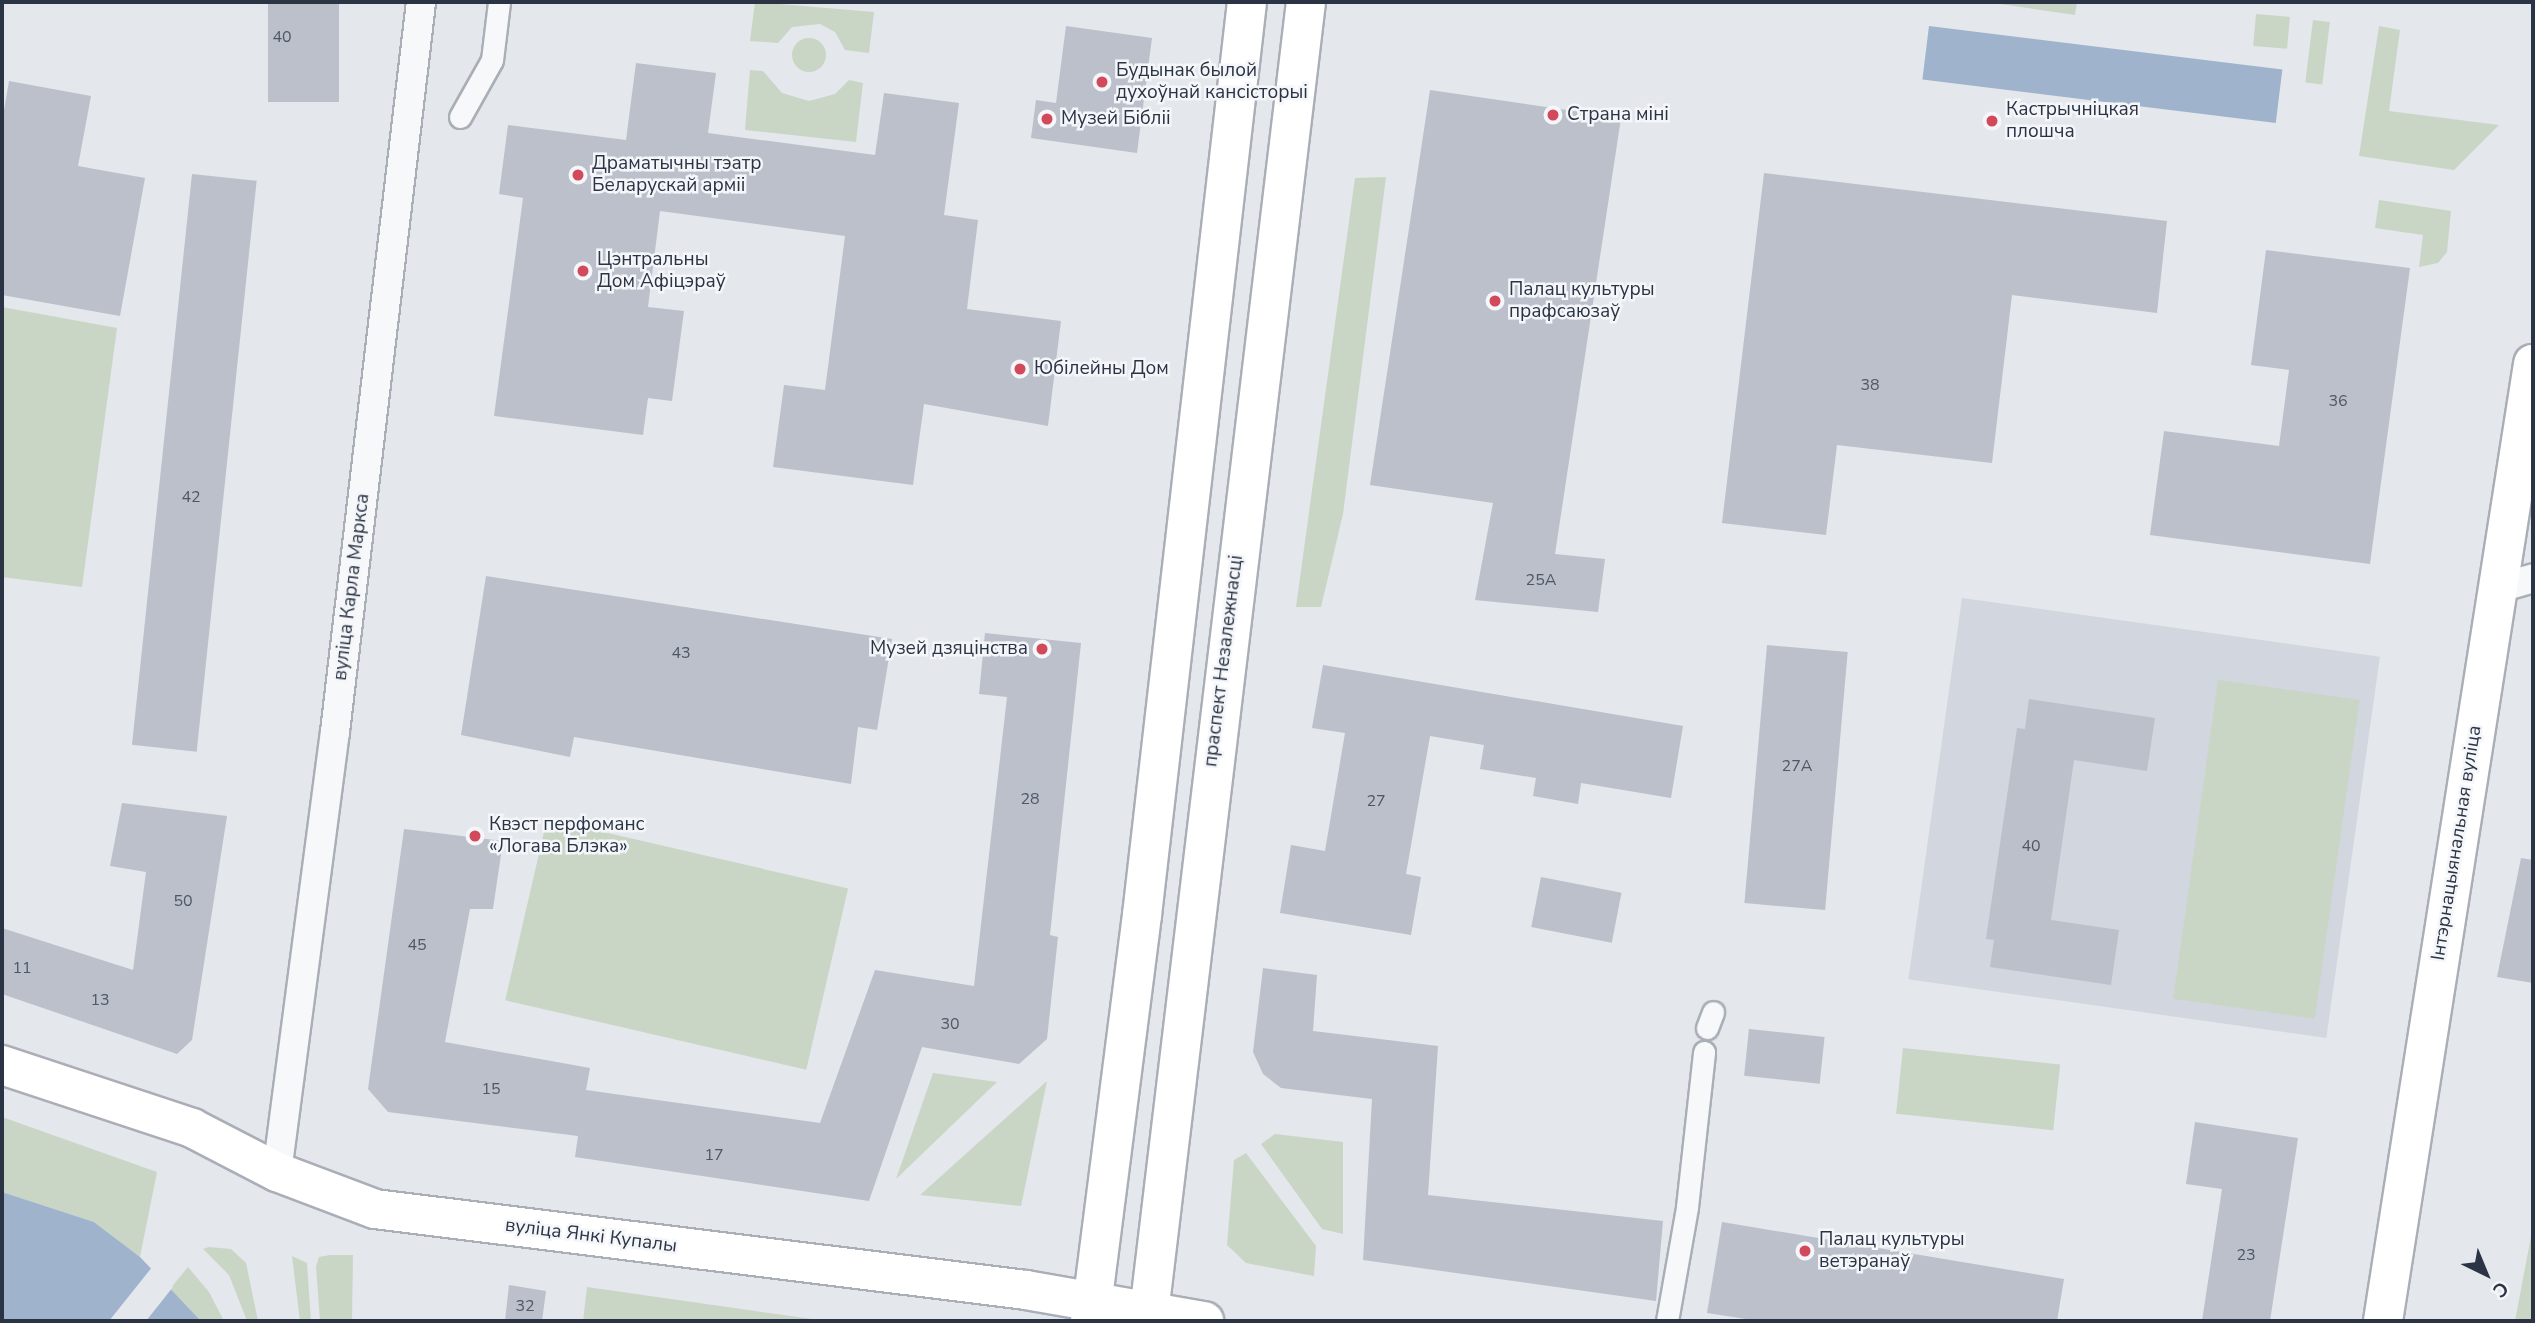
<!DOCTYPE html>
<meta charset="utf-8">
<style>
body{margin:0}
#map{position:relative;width:2535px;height:1323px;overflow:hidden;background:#e4e7ec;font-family:"Nunito Sans",sans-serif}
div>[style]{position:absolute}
.built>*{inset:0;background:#d2d6de;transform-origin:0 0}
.green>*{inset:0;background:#c9d6c5;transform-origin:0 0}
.round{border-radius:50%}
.water>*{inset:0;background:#9fb4cc;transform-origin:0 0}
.pier>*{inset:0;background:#e4e7ec}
.building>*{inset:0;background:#bbc0ca;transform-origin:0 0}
.roads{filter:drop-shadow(2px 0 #a9aeb7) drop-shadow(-2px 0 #a9aeb7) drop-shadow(0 2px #a9aeb7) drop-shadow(0 -2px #a9aeb7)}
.pedestrian>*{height:21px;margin:-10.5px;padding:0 10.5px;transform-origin:10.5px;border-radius:10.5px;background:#f7f8fa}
.minor>*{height:28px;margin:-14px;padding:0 14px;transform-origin:14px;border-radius:14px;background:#f7f8fa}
.secondary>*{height:38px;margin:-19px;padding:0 19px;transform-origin:19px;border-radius:19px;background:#fff}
.primary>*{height:38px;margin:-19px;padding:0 19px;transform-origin:19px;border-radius:19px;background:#fff}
.dots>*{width:19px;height:19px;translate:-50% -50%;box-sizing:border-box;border:4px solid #f4f6f9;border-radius:50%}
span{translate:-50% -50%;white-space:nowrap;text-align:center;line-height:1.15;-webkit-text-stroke:5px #f4f6f9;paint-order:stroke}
.number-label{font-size:16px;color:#4f5766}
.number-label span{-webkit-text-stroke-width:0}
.poi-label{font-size:19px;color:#2b3445}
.left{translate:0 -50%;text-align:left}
.right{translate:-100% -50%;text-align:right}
.street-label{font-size:19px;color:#2b3445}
.frame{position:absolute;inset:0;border:4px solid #2b3445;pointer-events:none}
.north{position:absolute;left:2451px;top:1239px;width:70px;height:70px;-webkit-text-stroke:5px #f4f6f9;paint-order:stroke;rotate:137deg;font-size:19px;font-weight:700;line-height:28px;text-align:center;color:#2b3445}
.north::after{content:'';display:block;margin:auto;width:24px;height:32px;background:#2b3445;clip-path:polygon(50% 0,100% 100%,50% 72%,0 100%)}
</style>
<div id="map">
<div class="built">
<div style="left:1962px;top:598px;width:422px;height:385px;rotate:8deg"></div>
</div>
<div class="green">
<div style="clip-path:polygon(755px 2px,874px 12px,869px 53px,845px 50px,835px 32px,820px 24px,792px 27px,778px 43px,750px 41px)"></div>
<div style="clip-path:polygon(1987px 2px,2077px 2px,2075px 15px)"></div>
<div style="left:2256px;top:14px;width:34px;height:32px;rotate:5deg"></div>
<div style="left:2313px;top:20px;width:17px;height:63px;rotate:7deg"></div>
<div style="clip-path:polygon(2379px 26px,2400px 30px,2389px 111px,2499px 125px,2454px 170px,2359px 156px)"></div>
<div class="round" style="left:792px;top:38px;width:34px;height:34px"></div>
<div style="clip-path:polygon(750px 70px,763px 71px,782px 93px,809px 101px,835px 94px,849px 80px,863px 83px,856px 142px,745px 130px)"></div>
<div style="clip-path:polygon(1386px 177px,1343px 514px,1321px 607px,1296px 607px,1355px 178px)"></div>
<div style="clip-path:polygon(2379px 200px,2451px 211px,2447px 252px,2438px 263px,2419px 267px,2423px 235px,2375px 228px)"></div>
<div style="clip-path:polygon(2px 307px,117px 328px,82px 587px,2px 577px)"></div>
<div style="left:2218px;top:680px;width:143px;height:322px;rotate:8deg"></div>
<div style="left:547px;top:819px;width:309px;height:186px;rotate:13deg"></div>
<div style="left:1903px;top:1048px;width:158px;height:66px;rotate:6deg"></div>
<div style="clip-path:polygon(933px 1073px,997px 1082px,896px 1179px)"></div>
<div style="clip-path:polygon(1047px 1081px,1021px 1206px,920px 1195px)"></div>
<div style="clip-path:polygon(2px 1117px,157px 1172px,140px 1257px,94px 1222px,2px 1192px)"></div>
<div style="clip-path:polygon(1275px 1134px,1343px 1142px,1343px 1234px,1322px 1229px,1261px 1144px)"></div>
<div style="clip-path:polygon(1246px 1153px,1316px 1246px,1314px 1276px,1246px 1263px,1227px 1245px,1234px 1160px)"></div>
<div style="clip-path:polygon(2533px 1226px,2533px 1321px,2515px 1321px)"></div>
<div style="clip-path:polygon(209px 1247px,231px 1249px,246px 1263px,258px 1321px,247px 1321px,229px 1275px,203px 1249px)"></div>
<div style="clip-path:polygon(330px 1255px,353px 1255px,352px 1321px,320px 1321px,316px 1266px,319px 1257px)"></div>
<div style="clip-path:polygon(292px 1256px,307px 1263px,311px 1321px,300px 1321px)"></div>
<div style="clip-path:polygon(188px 1267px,209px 1292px,224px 1321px,201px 1321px,170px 1289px)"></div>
<div style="clip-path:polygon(587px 1287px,826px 1321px,583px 1321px)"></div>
</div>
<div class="water">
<div style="left:1929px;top:26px;width:356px;height:54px;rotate:7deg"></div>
<div style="clip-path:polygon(2px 1192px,94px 1222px,140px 1257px,201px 1321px,2px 1321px)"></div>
</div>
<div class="pier">
<div style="clip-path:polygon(153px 1266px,173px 1287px,146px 1321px,109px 1321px)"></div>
</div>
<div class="building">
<div style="left:268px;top:2px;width:71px;height:100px"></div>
<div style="clip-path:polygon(1066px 26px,1152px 38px,1137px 153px,1031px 138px,1036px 100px,1056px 103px)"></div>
<div style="clip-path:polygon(636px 63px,716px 73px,708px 133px,875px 155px,884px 93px,959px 103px,944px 215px,978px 220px,967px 309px,1061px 321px,1048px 426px,924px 404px,913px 485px,773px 467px,784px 385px,825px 390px,845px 236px,660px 211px,648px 307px,684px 311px,672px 401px,648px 398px,643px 435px,494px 416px,523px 198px,499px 194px,508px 125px,626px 140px)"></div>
<div style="clip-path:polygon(9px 81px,91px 96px,78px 166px,145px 178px,120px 316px,2px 295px,2px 122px)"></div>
<div style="clip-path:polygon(1430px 90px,1621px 118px,1555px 554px,1605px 559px,1598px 612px,1475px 600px,1493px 503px,1370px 485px)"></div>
<div style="clip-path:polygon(1764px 173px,2167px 221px,2157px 313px,2012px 295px,1992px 463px,1837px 445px,1826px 535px,1722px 523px)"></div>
<div style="left:192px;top:174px;width:65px;height:574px;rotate:6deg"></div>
<div style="clip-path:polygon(2266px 250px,2410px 268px,2370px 564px,2150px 535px,2164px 431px,2279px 446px,2289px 370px,2251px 365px)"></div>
<div style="clip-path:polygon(486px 576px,892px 639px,877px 730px,858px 727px,851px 784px,574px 737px,570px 757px,461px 735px)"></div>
<div style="clip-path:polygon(985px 633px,1081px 643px,1050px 935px,1058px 937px,1047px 1039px,1019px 1064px,922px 1047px,869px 1201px,575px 1157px,578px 1136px,388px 1112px,368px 1089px,404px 829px,503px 841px,493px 909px,470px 909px,445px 1042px,590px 1068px,586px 1090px,820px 1123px,875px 970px,974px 986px,1007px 697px,979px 694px)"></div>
<div style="left:1767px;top:645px;width:81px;height:259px;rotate:5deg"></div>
<div style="clip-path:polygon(1323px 665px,1683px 726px,1671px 798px,1581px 783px,1578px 804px,1533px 796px,1536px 778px,1480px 769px,1484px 745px,1430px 736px,1406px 874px,1421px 877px,1411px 935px,1280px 913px,1291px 845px,1325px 851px,1345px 733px,1312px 728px)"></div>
<div style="clip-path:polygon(2029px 699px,2155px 718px,2147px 771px,2074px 760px,2051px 920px,2119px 930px,2111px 985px,1990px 967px,1994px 940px,1986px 939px,2017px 728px,2025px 729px)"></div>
<div style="clip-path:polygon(122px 803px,227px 816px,192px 1040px,177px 1054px,2px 994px,2px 928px,133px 970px,146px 872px,110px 866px)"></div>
<div style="clip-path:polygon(2521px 858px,2533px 860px,2533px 983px,2497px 977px)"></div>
<div style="left:1541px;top:877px;width:82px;height:51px;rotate:11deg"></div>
<div style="clip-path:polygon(1263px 968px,1317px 975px,1313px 1031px,1438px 1046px,1428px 1195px,1663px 1221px,1656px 1301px,1363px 1260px,1372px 1099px,1281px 1088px,1263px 1074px,1253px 1052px)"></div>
<div style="left:1749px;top:1029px;width:76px;height:47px;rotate:6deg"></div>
<div style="clip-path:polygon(2195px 1122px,2298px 1138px,2270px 1321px,2202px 1321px,2222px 1189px,2186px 1184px)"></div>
<div style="clip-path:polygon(1722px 1222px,2064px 1279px,2057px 1321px,1759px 1321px,1707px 1313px)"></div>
<div style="clip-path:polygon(509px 1285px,546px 1291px,542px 1321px,505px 1321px)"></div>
</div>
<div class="roads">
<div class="pedestrian">
<div style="left:460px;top:117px;width:65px;rotate:-60.7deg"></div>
<div style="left:492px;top:60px;width:58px;rotate:-83.1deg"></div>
<div style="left:1707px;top:1028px;width:17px;rotate:-69deg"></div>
<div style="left:1667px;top:1321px;width:116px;rotate:-80deg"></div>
<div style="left:1687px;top:1207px;width:156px;rotate:-83.7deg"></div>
</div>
<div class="minor">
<div style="left:2499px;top:588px;width:35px;rotate:-16deg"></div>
<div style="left:277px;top:1172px;width:444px;rotate:-82.5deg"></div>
<div style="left:335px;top:732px;width:735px;rotate:-83.28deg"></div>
</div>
<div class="secondary">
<div style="left:2px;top:1065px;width:200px;rotate:18.3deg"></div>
<div style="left:192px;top:1128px;width:96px;rotate:27.4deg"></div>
<div style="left:277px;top:1172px;width:105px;rotate:20.7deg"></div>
<div style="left:375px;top:1209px;width:656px;rotate:7.09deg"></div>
<div style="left:1026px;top:1290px;width:181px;rotate:9.9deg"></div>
<div style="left:2383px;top:1321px;width:969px;rotate:-81.09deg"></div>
</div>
<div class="primary">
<div style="left:1090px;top:1321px;width:409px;rotate:-82.7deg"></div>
<div style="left:1142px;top:915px;width:919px;rotate:-83.44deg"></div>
<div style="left:1148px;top:1321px;width:1328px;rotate:-83.17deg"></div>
</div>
</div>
<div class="dots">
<div style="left:1102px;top:82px;background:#d1495b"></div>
<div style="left:1553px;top:115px;background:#d1495b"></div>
<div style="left:1047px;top:119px;background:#d1495b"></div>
<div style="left:1992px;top:121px;background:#d1495b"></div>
<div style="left:578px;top:175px;background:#d1495b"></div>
<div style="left:583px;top:271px;background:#d1495b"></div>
<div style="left:1495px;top:301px;background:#d1495b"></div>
<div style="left:1020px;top:369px;background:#d1495b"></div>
<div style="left:1042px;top:649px;background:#d1495b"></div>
<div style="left:475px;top:836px;background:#d1495b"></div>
<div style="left:1805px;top:1251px;background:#d1495b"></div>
</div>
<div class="number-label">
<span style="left:282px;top:37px">40</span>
<span style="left:1870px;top:385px">38</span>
<span style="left:2338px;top:401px">36</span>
<span style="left:191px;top:497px">42</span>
<span style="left:1541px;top:580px">25А</span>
<span style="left:681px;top:653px">43</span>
<span style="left:1797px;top:766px">27А</span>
<span style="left:1030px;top:799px">28</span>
<span style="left:1376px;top:801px">27</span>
<span style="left:2031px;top:846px">40</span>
<span style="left:183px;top:901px">50</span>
<span style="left:417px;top:945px">45</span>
<span style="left:22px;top:968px">11</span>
<span style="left:100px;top:1000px">13</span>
<span style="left:950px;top:1024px">30</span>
<span style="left:491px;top:1089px">15</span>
<span style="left:714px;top:1155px">17</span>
<span style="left:2246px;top:1255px">23</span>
<span style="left:525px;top:1306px">32</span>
</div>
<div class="poi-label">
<span class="left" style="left:1116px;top:82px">Будынак былой<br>духоўнай кансісторыі</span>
<span class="left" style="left:2006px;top:121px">Кастрычніцкая<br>плошча</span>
<span class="left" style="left:1567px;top:115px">Страна міні</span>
<span class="left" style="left:1061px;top:119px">Музей Бібліі</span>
<span class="left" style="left:592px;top:175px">Драматычны тэатр<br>Беларускай арміі</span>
<span class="left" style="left:597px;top:271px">Цэнтральны<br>Дом Афіцэраў</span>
<span class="left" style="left:1509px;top:301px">Палац культуры<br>прафсаюзаў</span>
<span class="left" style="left:1034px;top:369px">Юбілейны Дом</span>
<span class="right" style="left:1028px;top:649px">Музей дзяцінства</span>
<span class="left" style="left:489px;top:836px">Квэст перфоманс<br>«Логава Блэка»</span>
<span class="left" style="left:1819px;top:1251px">Палац культуры<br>ветэранаў</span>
</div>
<div class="street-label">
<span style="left:352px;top:587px;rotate:-83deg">вуліца Карла Маркса</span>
<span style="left:1224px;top:661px;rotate:-83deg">праспект Незалежнасці</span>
<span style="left:2457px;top:843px;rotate:-81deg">Інтэрнацыянальная вуліца</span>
<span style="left:591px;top:1236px;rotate:7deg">вуліца Янкі Купалы</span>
</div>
<div class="frame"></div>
<div class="north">С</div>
</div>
